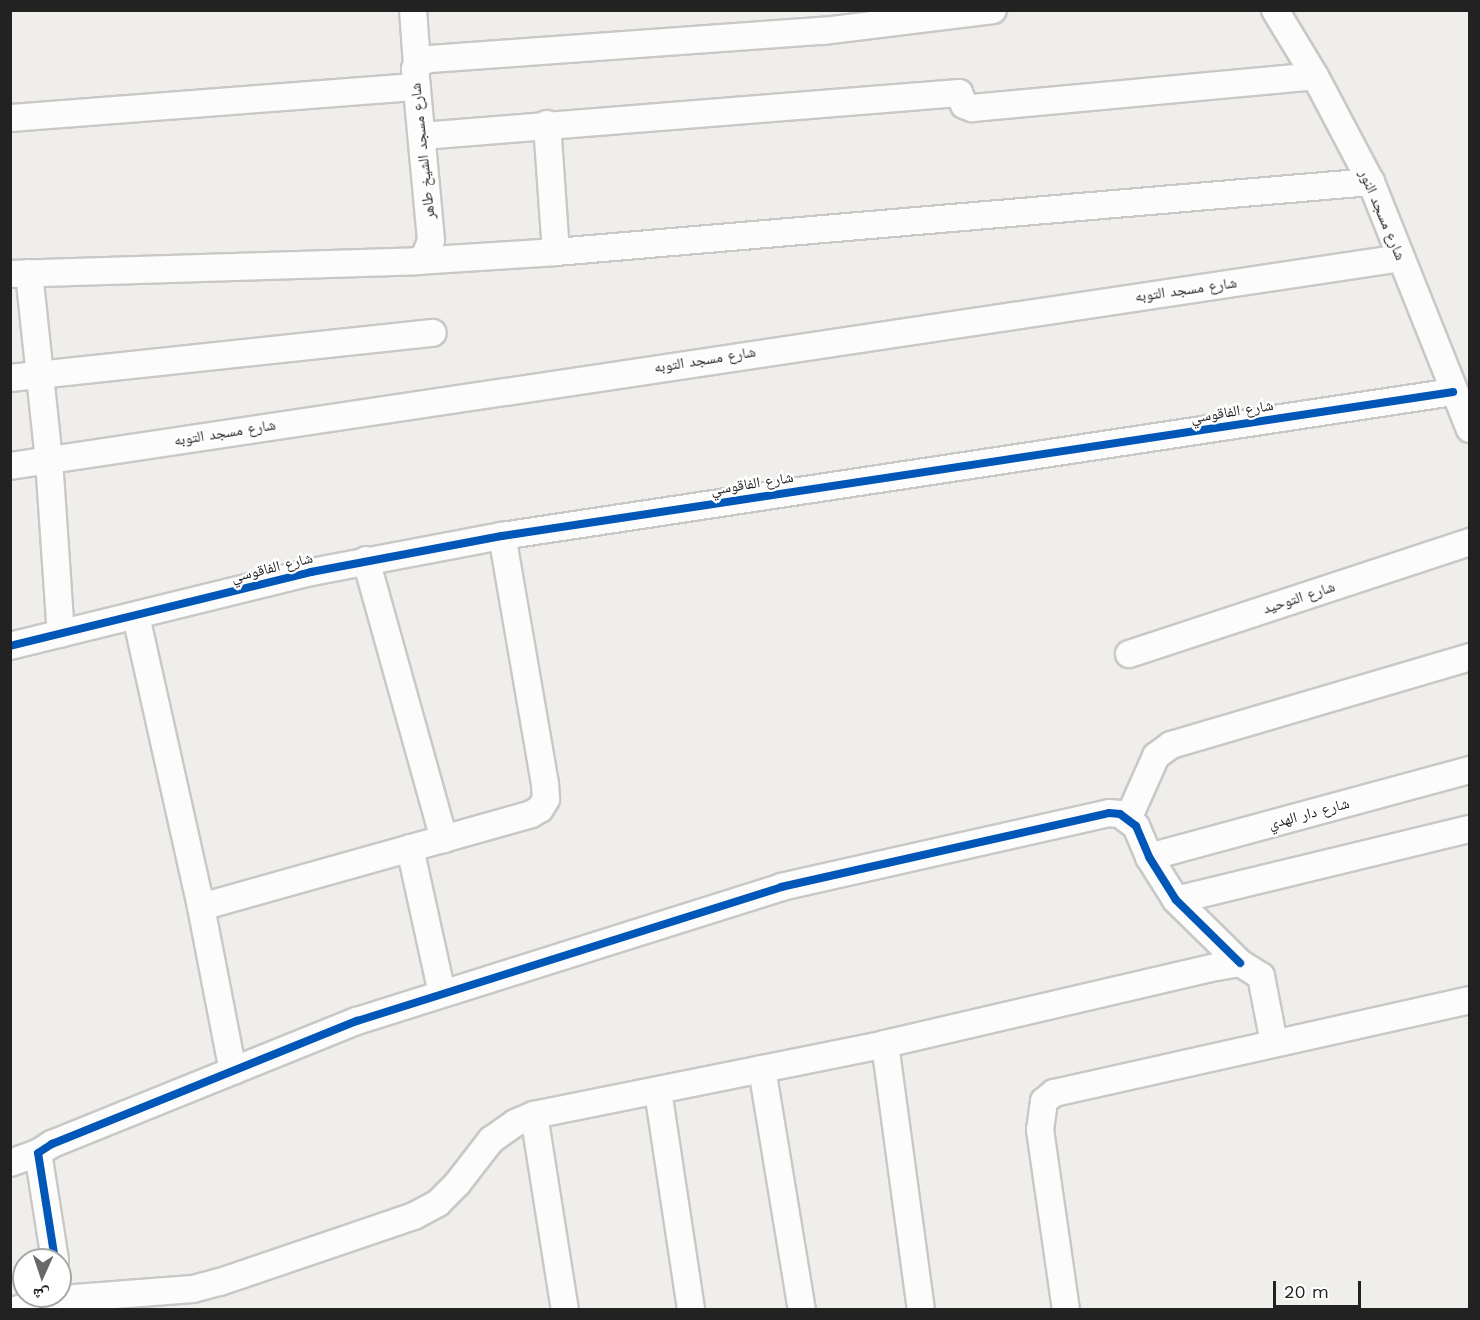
<!DOCTYPE html>
<meta charset="utf-8">
<style>
body{margin:0}
#map{position:relative;width:1480px;height:1320px;overflow:hidden;background:#f0eeeb;font-family:"Work Sans","Noto Naskh Arabic",sans-serif}
div>[style]{position:absolute}
.roads{filter:drop-shadow(2px 0 #c9c8c7) drop-shadow(-2px 0 #c9c8c7) drop-shadow(0 2px #c9c8c7) drop-shadow(0 -2px #c9c8c7)}
.minor>*{height:26px;margin:-13px;padding:0 13px;transform-origin:13px;border-radius:13px;background:#fdfcfc}
.cycleway>*{height:8px;margin:-4px;padding:0 4px;transform-origin:4px;border-radius:4px;background:#0057b8}
span{translate:-50% -50%;white-space:nowrap;text-align:center;line-height:1.15;-webkit-text-stroke:4.5px #fff;paint-order:stroke}
.street-label{font-size:15px;color:#222}
.frame{position:absolute;inset:0;border:12px solid #222;pointer-events:none}
.north{position:absolute;left:12px;top:1248px;width:60px;height:60px;box-sizing:border-box;background:#fff;border:2px solid #a7a7a7;border-radius:50%;rotate:183deg;font-size:16px;font-weight:700;line-height:24px;text-align:center;color:#222}
.north::after{content:'';display:block;margin:auto;width:21px;height:27px;background:#6a6968;clip-path:polygon(50% 0,100% 100%,50% 72%,0 100%)}
.scale{position:absolute;left:1273px;top:1281px;width:88px;height:27px;box-sizing:border-box;border:3px solid #222;border-top:0;padding-left:8px;font-size:18px;line-height:21px;white-space:nowrap;color:#222;-webkit-text-stroke:4px #fff;paint-order:stroke}
</style>
<div id="map">
<div class="roads">
<div class="minor">
<div style="left:413px;top:10px;width:54px;rotate:85.8deg"></div>
<div style="left:1275px;top:10px;width:77px;rotate:58.8deg"></div>
<div style="left:1315px;top:76px;width:120px;rotate:62.2deg"></div>
<div style="left:1371px;top:182px;width:266px;rotate:68.2deg"></div>
<div style="left:10px;top:118px;width:408px;rotate:-4.4deg"></div>
<div style="left:547px;top:124px;width:128px;rotate:86deg"></div>
<div style="left:422px;top:136px;width:539px;rotate:-4.58deg"></div>
<div style="left:959px;top:93px;width:13px;rotate:67deg"></div>
<div style="left:964px;top:105px;width:9px;rotate:21deg"></div>
<div style="left:972px;top:108px;width:344px;rotate:-5.3deg"></div>
<div style="left:418px;top:261px;width:138px;rotate:-3.7deg"></div>
<div style="left:556px;top:252px;width:818px;rotate:-4.91deg"></div>
<div style="left:29px;top:273px;width:188px;rotate:83.9deg"></div>
<div style="left:49px;top:460px;width:174px;rotate:86.1deg"></div>
<div style="left:10px;top:274px;width:408px;rotate:-1.8deg"></div>
<div style="left:418px;top:261px;width:9px;rotate:-36deg"></div>
<div style="left:425px;top:256px;width:17px;rotate:-69deg"></div>
<div style="left:431px;top:240px;width:172px;rotate:-95.3deg"></div>
<div style="left:415px;top:69px;width:5px;rotate:-68deg"></div>
<div style="left:417px;top:64px;width:13px;rotate:-23deg"></div>
<div style="left:429px;top:59px;width:395px;rotate:-4.1deg"></div>
<div style="left:823px;top:31px;width:171px;rotate:-7deg"></div>
<div style="left:10px;top:378px;width:425px;rotate:-6.1deg"></div>
<div style="left:10px;top:466px;width:1406px;rotate:-8.5deg"></div>
<div style="left:366px;top:560px;width:290px;rotate:74.4deg"></div>
<div style="left:136px;top:616px;width:298px;rotate:77.4deg"></div>
<div style="left:201px;top:907px;width:167px;rotate:79deg"></div>
<div style="left:10px;top:646px;width:310px;rotate:-13.8deg"></div>
<div style="left:311px;top:572px;width:194px;rotate:-10.7deg"></div>
<div style="left:502px;top:536px;width:962px;rotate:-8.61deg"></div>
<div style="left:1129px;top:654px;width:359px;rotate:-18.2deg"></div>
<div style="left:1128px;top:819px;width:69px;rotate:-66deg"></div>
<div style="left:1156px;top:756px;width:19px;rotate:-36deg"></div>
<div style="left:1171px;top:745px;width:312px;rotate:-16.4deg"></div>
<div style="left:410px;top:848px;width:148px;rotate:77.6deg"></div>
<div style="left:1149px;top:857px;width:333px;rotate:-15.2deg"></div>
<div style="left:1176px;top:900px;width:302px;rotate:-13.6deg"></div>
<div style="left:201px;top:907px;width:343px;rotate:-15.7deg"></div>
<div style="left:531px;top:814px;width:10px;rotate:-29deg"></div>
<div style="left:540px;top:809px;width:12px;rotate:-59deg"></div>
<div style="left:546px;top:799px;width:15px;rotate:-94deg"></div>
<div style="left:545px;top:784px;width:252px;rotate:-99.8deg"></div>
<div style="left:885px;top:1044px;width:268px;rotate:82.3deg"></div>
<div style="left:762px;top:1069px;width:244px;rotate:80.6deg"></div>
<div style="left:658px;top:1091px;width:221px;rotate:81.4deg"></div>
<div style="left:534px;top:1115px;width:197px;rotate:81deg"></div>
<div style="left:10px;top:1163px;width:30px;rotate:-20deg"></div>
<div style="left:55px;top:1260px;width:108px;rotate:-99deg"></div>
<div style="left:38px;top:1153px;width:17px;rotate:-33deg"></div>
<div style="left:52px;top:1144px;width:329px;rotate:-22deg"></div>
<div style="left:357px;top:1021px;width:445px;rotate:-17.5deg"></div>
<div style="left:781px;top:887px;width:336px;rotate:-12.7deg"></div>
<div style="left:1109px;top:813px;width:11px;rotate:5deg"></div>
<div style="left:1120px;top:814px;width:20px;rotate:37deg"></div>
<div style="left:1136px;top:826px;width:34px;rotate:67deg"></div>
<div style="left:1149px;top:857px;width:51px;rotate:57.9deg"></div>
<div style="left:1176px;top:900px;width:90px;rotate:44.5deg"></div>
<div style="left:15px;top:1310px;width:35px;rotate:-16deg"></div>
<div style="left:49px;top:1300px;width:144px;rotate:-4.4deg"></div>
<div style="left:193px;top:1289px;width:28px;rotate:-15deg"></div>
<div style="left:220px;top:1282px;width:205px;rotate:-18.8deg"></div>
<div style="left:414px;top:1216px;width:27px;rotate:-28deg"></div>
<div style="left:438px;top:1203px;width:27px;rotate:-45deg"></div>
<div style="left:457px;top:1184px;width:56px;rotate:-52.3deg"></div>
<div style="left:491px;top:1140px;width:29px;rotate:-35deg"></div>
<div style="left:515px;top:1123px;width:21px;rotate:-23deg"></div>
<div style="left:534px;top:1115px;width:358px;rotate:-11.4deg"></div>
<div style="left:885px;top:1044px;width:341px;rotate:-13.1deg"></div>
<div style="left:1217px;top:967px;width:23px;rotate:-10deg"></div>
<div style="left:1240px;top:963px;width:25px;rotate:32deg"></div>
<div style="left:1261px;top:976px;width:68px;rotate:79deg"></div>
<div style="left:1066px;top:1310px;width:182px;rotate:-98.2deg"></div>
<div style="left:1040px;top:1130px;width:29px;rotate:-82deg"></div>
<div style="left:1044px;top:1101px;width:13px;rotate:-39deg"></div>
<div style="left:1054px;top:1093px;width:426px;rotate:-12.6deg"></div>
</div>
</div>
<div class="cycleway">
<div style="left:10px;top:646px;width:310px;rotate:-13.8deg"></div>
<div style="left:311px;top:572px;width:194px;rotate:-10.7deg"></div>
<div style="left:502px;top:536px;width:962px;rotate:-8.61deg"></div>
<div style="left:55px;top:1260px;width:108px;rotate:-99deg"></div>
<div style="left:38px;top:1153px;width:17px;rotate:-33deg"></div>
<div style="left:52px;top:1144px;width:329px;rotate:-22deg"></div>
<div style="left:357px;top:1021px;width:445px;rotate:-17.5deg"></div>
<div style="left:781px;top:887px;width:336px;rotate:-12.7deg"></div>
<div style="left:1109px;top:813px;width:11px;rotate:5deg"></div>
<div style="left:1120px;top:814px;width:20px;rotate:37deg"></div>
<div style="left:1136px;top:826px;width:34px;rotate:67deg"></div>
<div style="left:1149px;top:857px;width:51px;rotate:57.9deg"></div>
<div style="left:1176px;top:900px;width:90px;rotate:44.5deg"></div>
</div>
<div class="street-label">
<span style="left:423px;top:151px;rotate:-96deg">شارع مسجد الشيخ طاهر</span>
<span style="left:1382px;top:215px;rotate:67deg">شارع مسجد النور</span>
<span style="left:1186px;top:290px;rotate:-8deg">شارع مسجد التوبه</span>
<span style="left:705px;top:360px;rotate:-9deg">شارع مسجد التوبه</span>
<span style="left:1232px;top:412px;rotate:-9deg">شارع الفاقوسي</span>
<span style="left:225px;top:433px;rotate:-9deg">شارع مسجد التوبه</span>
<span style="left:752px;top:484px;rotate:-9deg">شارع الفاقوسي</span>
<span style="left:272px;top:568px;rotate:-14deg">شارع الفاقوسي</span>
<span style="left:1299px;top:598px;rotate:-18deg">شارع التوحيد</span>
<span style="left:1309px;top:814px;rotate:-15deg">شارع دار الهدي</span>
</div>
<div class="frame"></div>
<div class="north">ش</div>
<div class="scale">20 m</div>
</div>
